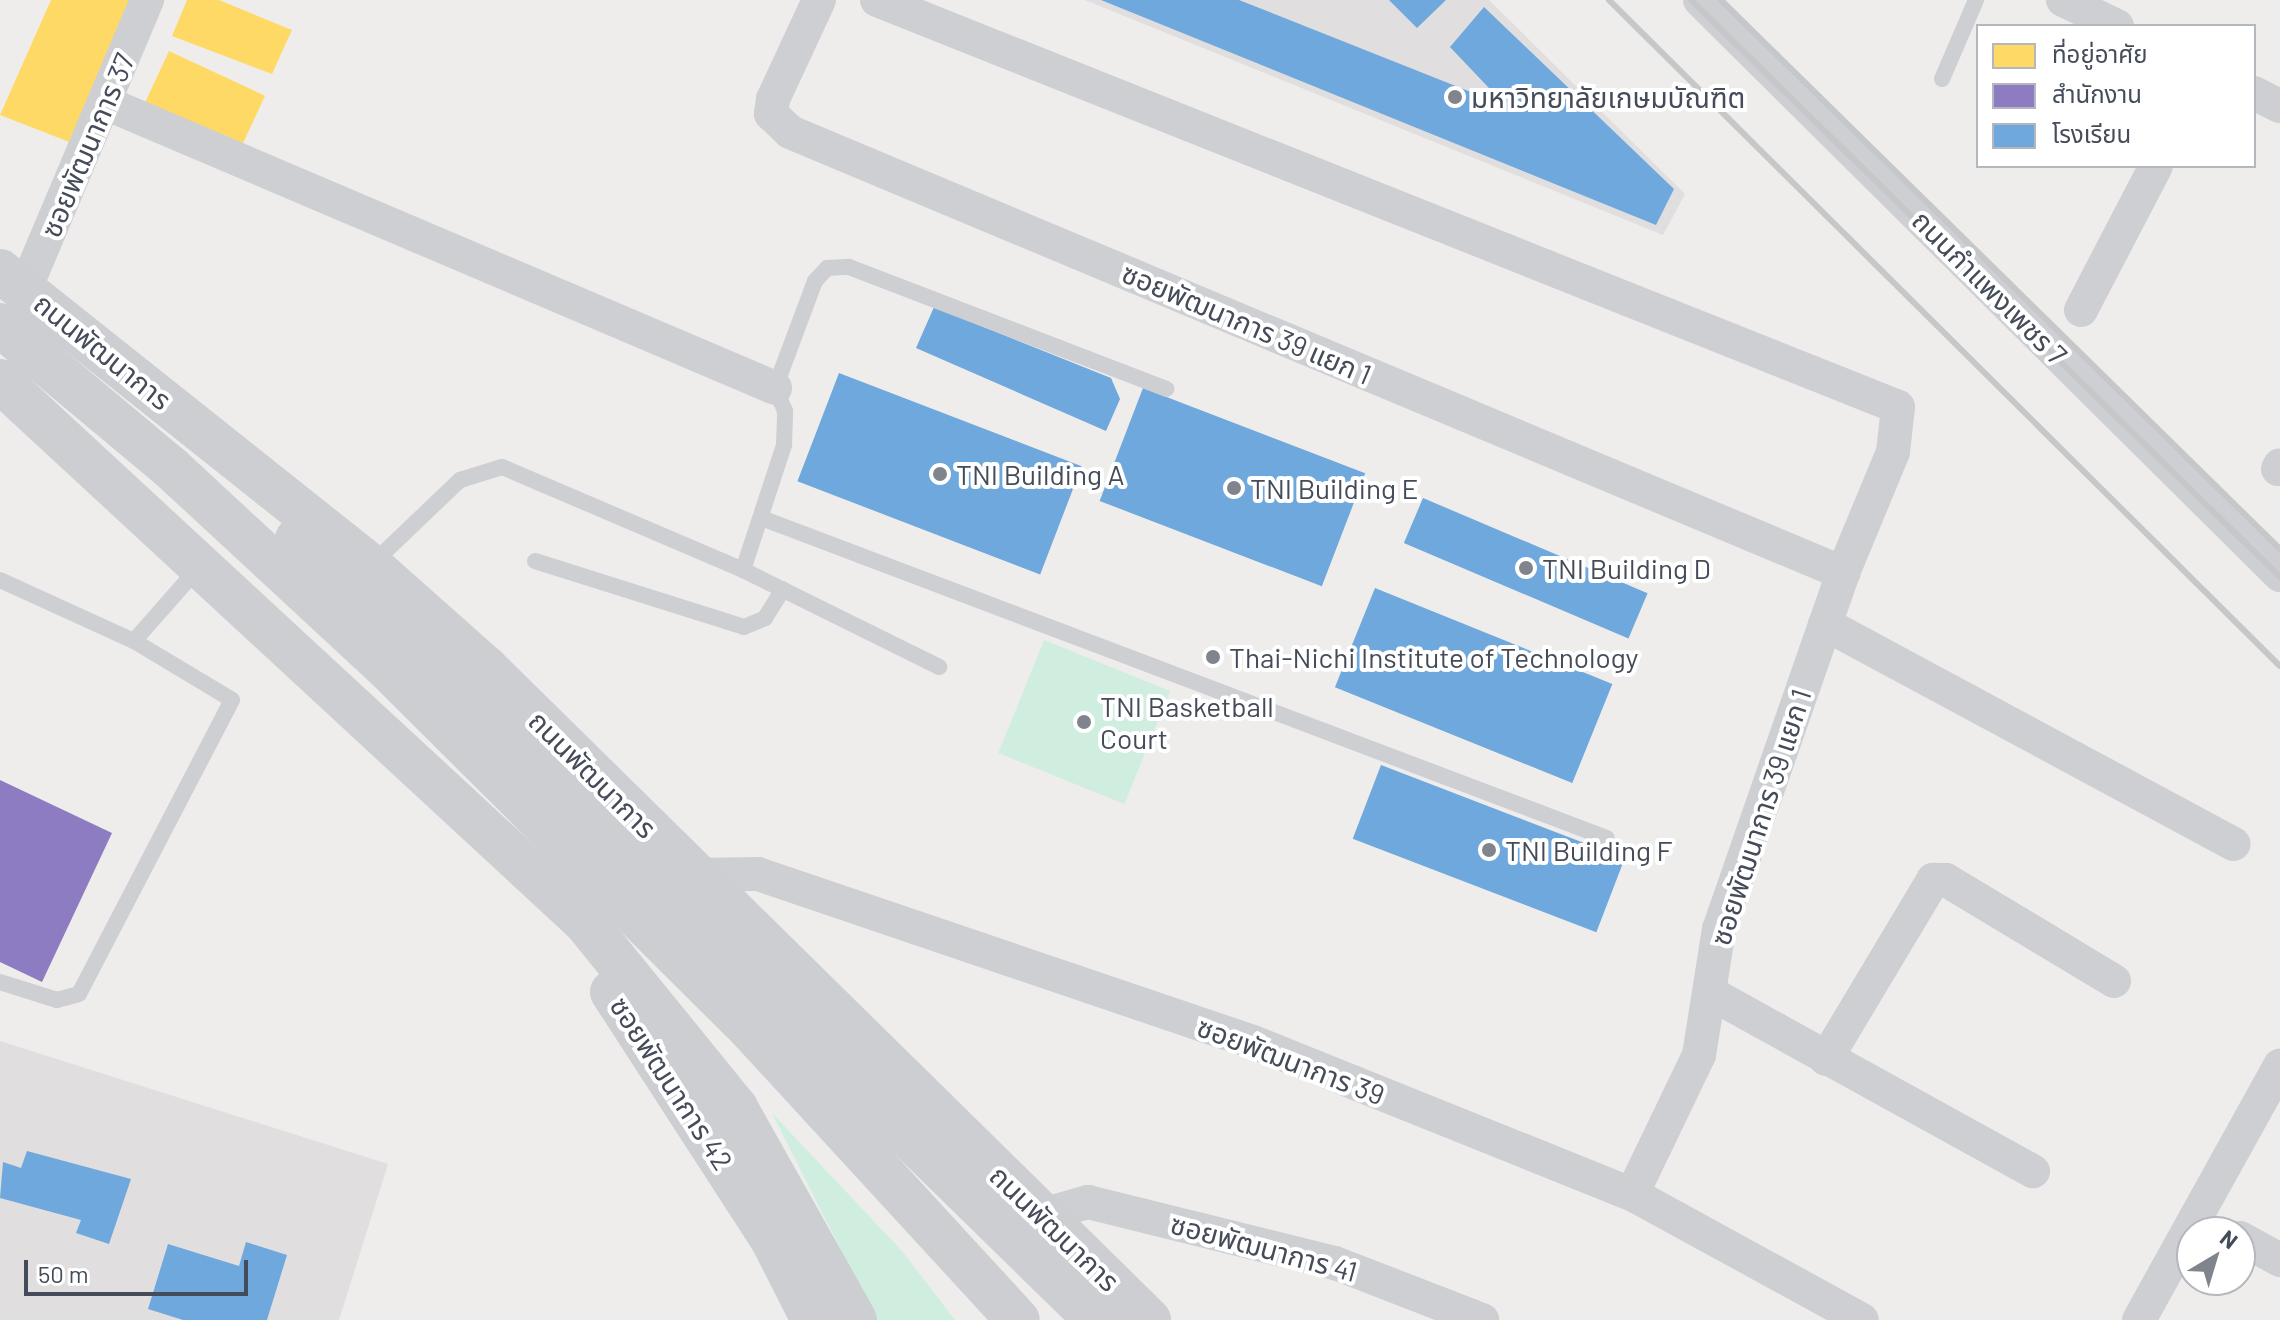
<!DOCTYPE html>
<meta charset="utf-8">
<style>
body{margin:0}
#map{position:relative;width:2280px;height:1320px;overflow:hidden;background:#eeedec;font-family:Barlow,"Noto Sans Thai",sans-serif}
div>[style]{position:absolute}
.education>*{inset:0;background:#e0dede}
.green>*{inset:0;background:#d0eee0;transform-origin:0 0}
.homes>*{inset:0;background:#ffd966;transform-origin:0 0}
.offices>*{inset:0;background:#8e7cc3}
.schools>*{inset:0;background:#6fa8dc;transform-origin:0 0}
.lane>*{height:16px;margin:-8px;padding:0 8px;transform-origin:8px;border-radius:8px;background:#cecfd2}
.street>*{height:34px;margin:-17px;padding:0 17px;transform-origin:17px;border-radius:17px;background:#cecfd2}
.secondary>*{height:44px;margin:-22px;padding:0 22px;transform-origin:22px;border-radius:22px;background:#ccced2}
.rail>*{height:6px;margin:-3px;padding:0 3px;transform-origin:3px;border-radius:3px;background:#c5c7c9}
.dots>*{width:22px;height:22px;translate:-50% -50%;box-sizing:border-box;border:4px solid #fff;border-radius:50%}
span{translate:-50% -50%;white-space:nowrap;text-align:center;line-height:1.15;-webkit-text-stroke:8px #fff;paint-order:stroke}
.poi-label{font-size:28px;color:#444b59}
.left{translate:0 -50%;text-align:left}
.street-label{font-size:28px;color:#444b59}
.legend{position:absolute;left:1976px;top:24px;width:280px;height:144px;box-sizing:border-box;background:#fff;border:2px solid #b4b7bd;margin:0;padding:10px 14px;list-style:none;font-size:24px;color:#444b59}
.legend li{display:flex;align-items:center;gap:16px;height:40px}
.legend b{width:40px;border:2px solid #b4b7bd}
.north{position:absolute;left:2176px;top:1216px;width:80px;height:80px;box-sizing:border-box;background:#fff;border:2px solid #b4b7bd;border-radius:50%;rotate:38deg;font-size:22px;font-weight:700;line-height:32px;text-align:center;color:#444b59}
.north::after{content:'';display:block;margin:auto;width:28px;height:36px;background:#80848c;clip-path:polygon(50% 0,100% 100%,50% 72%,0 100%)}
.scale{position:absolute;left:24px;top:1260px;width:224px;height:36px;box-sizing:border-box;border:4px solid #444b59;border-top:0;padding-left:10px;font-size:24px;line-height:28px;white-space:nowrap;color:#444b59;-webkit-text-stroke:6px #fff;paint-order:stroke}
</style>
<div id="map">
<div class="education">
<div style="clip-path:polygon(1085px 0,1489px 0,1685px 194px,1663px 235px)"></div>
<div style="clip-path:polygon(0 1041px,388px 1164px,339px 1320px,0 1320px)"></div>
</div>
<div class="green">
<div style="left:1044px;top:640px;width:136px;height:122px;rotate:22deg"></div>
<div style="clip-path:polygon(772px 1113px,902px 1251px,955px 1320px,876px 1320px)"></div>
</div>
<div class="homes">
<div style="clip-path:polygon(51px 0,137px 0,77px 145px,0 115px)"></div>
<div style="clip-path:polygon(187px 0,219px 0,292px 30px,272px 74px,172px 36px)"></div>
<div style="left:169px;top:51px;width:106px;height:57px;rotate:25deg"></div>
</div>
<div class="offices">
<div style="clip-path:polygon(0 780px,112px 833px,42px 982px,0 962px)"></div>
</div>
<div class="schools">
<div style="clip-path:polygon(1101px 0,1239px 0,1506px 106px,1450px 47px,1484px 7px,1674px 189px,1656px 225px)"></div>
<div style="clip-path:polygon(1389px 0,1446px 0,1417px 28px)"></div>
<div style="clip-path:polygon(934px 307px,1111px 378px,1120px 399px,1106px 431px,916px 348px)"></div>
<div style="left:839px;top:373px;width:260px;height:116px;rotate:21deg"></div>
<div style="left:1143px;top:388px;width:238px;height:121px;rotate:21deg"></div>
<div style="left:1423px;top:498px;width:244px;height:49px;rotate:23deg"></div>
<div style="left:1375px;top:588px;width:256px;height:107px;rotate:22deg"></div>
<div style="left:1381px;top:765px;width:261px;height:79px;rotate:21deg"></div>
<div style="clip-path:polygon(27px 1151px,131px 1179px,109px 1244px,76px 1233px,81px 1220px,0 1198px,3px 1162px,21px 1168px)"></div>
<div style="clip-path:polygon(246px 1242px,287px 1255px,267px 1320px,183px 1320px,148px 1309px,168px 1244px,239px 1266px)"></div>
</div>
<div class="lane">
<div style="left:1942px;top:79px;width:86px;rotate:-66.7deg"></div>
<div style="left:764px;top:519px;width:901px;rotate:20.73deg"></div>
<div style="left:535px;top:561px;width:219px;rotate:17.5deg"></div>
<div style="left:744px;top:627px;width:23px;rotate:-23deg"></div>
<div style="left:765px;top:618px;width:34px;rotate:-58deg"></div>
<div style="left:372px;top:564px;width:122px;rotate:-43.7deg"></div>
<div style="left:460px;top:480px;width:44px;rotate:-17.2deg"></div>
<div style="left:502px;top:467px;width:262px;rotate:23.1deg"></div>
<div style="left:743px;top:570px;width:219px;rotate:26.3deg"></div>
<div style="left:743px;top:570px;width:132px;rotate:-71.8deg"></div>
<div style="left:784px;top:445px;width:34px;rotate:-88deg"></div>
<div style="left:785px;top:411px;width:25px;rotate:-113deg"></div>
<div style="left:775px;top:388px;width:114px;rotate:-69.5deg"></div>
<div style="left:815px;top:281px;width:18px;rotate:-47deg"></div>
<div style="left:827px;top:268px;width:22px;rotate:-3deg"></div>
<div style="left:849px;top:267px;width:340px;rotate:21deg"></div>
<div style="left:0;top:580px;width:147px;rotate:24.5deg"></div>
<div style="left:134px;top:641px;width:114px;rotate:31deg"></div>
<div style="left:232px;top:700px;width:331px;rotate:117.5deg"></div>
<div style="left:79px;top:994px;width:23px;rotate:165deg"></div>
<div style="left:57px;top:1000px;width:60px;rotate:-162.5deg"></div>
<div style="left:134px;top:641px;width:98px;rotate:-48.7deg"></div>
</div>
<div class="street">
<div style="left:819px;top:0;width:109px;rotate:114.9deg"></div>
<div style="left:773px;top:99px;width:15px;rotate:98deg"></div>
<div style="left:771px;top:114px;width:26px;rotate:43deg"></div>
<div style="left:790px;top:132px;width:1142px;rotate:22.72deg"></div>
<div style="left:877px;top:0;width:1099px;rotate:21.73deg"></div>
<div style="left:1898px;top:407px;width:45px;rotate:96.3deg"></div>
<div style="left:1893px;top:452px;width:131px;rotate:112.5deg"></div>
<div style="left:1843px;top:573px;width:377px;rotate:109.2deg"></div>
<div style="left:1719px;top:929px;width:128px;rotate:99deg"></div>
<div style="left:1699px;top:1055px;width:154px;rotate:115.7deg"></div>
<div style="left:1700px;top:0;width:817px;rotate:44.75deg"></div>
<div style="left:2063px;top:0;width:60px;rotate:25.7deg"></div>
<div style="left:2254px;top:93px;width:29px;rotate:27deg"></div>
<div style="left:108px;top:104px;width:725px;rotate:23.06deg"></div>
<div style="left:25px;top:289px;width:314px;rotate:-67.1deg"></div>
<div style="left:2081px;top:310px;width:162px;rotate:-62.5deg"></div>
<div style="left:2278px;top:469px;width:4px;rotate:-63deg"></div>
<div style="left:1825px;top:624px;width:464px;rotate:28.3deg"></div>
<div style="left:694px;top:875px;width:64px;rotate:-0.9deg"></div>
<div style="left:758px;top:874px;width:523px;rotate:18.75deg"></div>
<div style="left:1253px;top:1042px;width:408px;rotate:21.9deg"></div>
<div style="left:1632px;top:1194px;width:262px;rotate:28.7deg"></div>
<div style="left:1710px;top:993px;width:369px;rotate:28.9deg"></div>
<div style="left:1826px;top:1059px;width:209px;rotate:-59.1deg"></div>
<div style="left:1933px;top:880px;width:13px"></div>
<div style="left:1946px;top:880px;width:196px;rotate:31deg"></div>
<div style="left:1042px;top:1215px;width:48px;rotate:-15.8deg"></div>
<div style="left:1088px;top:1202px;width:254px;rotate:13.9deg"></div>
<div style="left:1335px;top:1263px;width:158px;rotate:21.2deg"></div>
<div style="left:2240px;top:1238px;width:46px;rotate:28.8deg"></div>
<div style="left:2139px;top:1320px;width:291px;rotate:-61deg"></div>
</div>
<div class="secondary">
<div style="left:0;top:271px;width:473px;rotate:38.5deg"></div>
<div style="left:370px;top:565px;width:155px;rotate:41.6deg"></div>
<div style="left:486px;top:668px;width:930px;rotate:44.52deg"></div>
<div style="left:0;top:325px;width:222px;rotate:39.9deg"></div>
<div style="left:170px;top:467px;width:296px;rotate:42.8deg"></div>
<div style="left:387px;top:668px;width:513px;rotate:44.84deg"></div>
<div style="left:751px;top:1030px;width:394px;rotate:47.4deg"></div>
<div style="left:0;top:381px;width:797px;rotate:42.76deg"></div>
<div style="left:585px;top:922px;width:240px;rotate:50.9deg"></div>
<div style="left:736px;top:1108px;width:243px;rotate:60.7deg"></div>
<div style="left:297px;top:539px;width:1117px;rotate:44.35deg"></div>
<div style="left:612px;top:992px;width:297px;rotate:57.1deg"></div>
<div style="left:773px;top:1241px;width:89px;rotate:63.1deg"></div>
</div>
<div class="rail">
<div style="left:1609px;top:0;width:945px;rotate:44.79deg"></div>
<div style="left:1691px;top:0;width:825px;rotate:44.41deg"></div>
<div style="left:1721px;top:0;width:784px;rotate:44.48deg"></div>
</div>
<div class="dots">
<div style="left:1455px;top:97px;background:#80848c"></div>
<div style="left:940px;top:474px;background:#80848c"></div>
<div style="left:1234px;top:488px;background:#80848c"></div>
<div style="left:1526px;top:568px;background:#80848c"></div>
<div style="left:1213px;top:657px;background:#80848c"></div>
<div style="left:1084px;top:722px;background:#80848c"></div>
<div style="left:1489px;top:850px;background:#80848c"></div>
</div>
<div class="poi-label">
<span class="left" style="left:1471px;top:97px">มหาวิทยาลัยเกษมบัณฑิต</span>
<span class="left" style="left:956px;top:474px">TNI Building A</span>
<span class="left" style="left:1250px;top:488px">TNI Building E</span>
<span class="left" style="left:1542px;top:568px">TNI Building D</span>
<span class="left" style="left:1229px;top:657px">Thai-Nichi Institute of Technology</span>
<span class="left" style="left:1100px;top:722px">TNI Basketball<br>Court</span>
<span class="left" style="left:1505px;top:850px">TNI Building F</span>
</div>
<div class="street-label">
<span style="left:87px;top:145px;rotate:-67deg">ซอยพัฒนาการ 37</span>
<span style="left:1990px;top:287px;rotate:45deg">ถนนกำแพงเพชร 7</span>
<span style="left:1247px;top:323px;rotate:23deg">ซอยพัฒนาการ 39 แยก 1</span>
<span style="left:103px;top:351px;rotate:39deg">ถนนพัฒนาการ</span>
<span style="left:593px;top:774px;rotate:45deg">ถนนพัฒนาการ</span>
<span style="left:1760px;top:817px;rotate:-72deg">ซอยพัฒนาการ 39 แยก 1</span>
<span style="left:1291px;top:1060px;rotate:21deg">ซอยพัฒนาการ 39</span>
<span style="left:672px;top:1083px;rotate:57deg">ซอยพัฒนาการ 42</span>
<span style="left:1055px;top:1228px;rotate:44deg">ถนนพัฒนาการ</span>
<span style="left:1264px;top:1247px;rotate:15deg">ซอยพัฒนาการ 41</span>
</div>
<ul class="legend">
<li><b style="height:22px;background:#ffd966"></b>ที่อยู่อาศัย</li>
<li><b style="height:22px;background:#8e7cc3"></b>สำนักงาน</li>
<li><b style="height:22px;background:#6fa8dc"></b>โรงเรียน</li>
</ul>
<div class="north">N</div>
<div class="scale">50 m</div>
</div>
